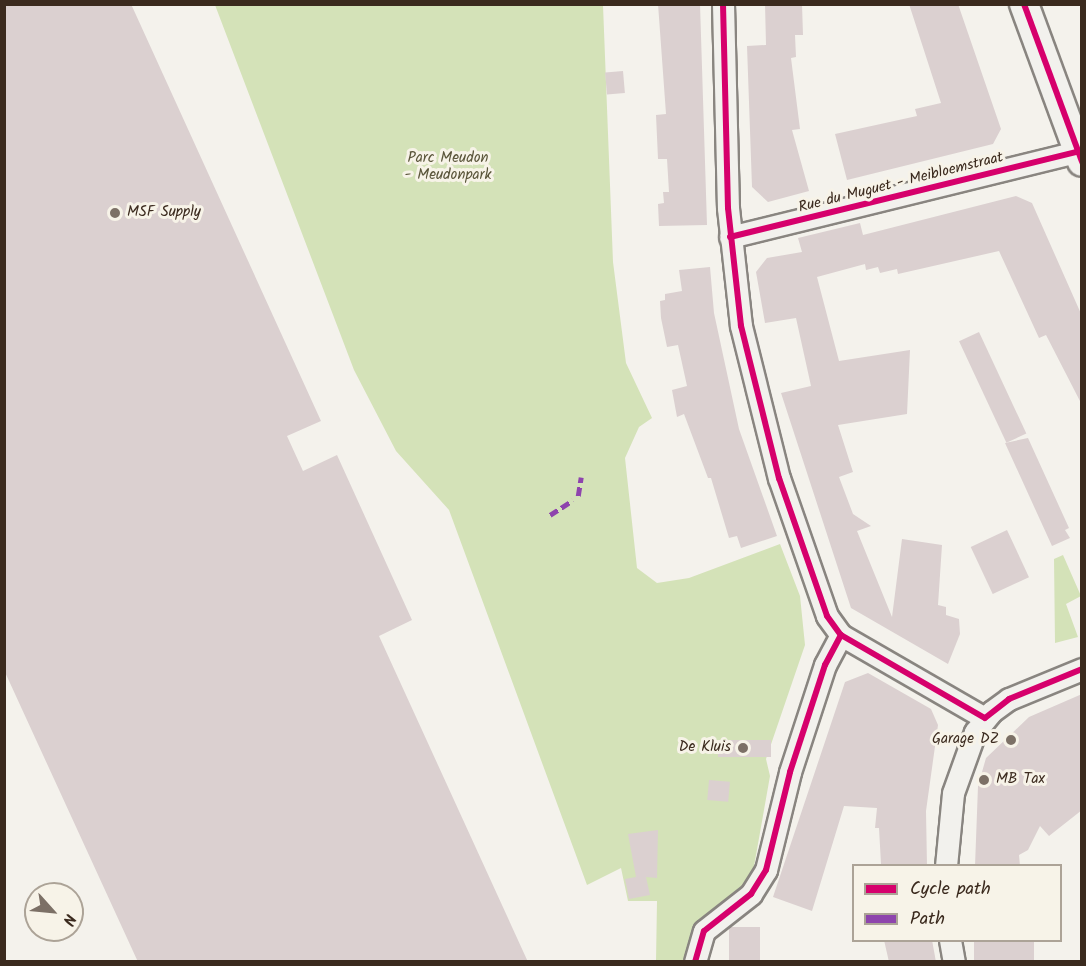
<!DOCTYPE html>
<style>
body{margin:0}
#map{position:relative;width:1086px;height:966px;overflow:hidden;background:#f4f2ec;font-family:Kalam,sans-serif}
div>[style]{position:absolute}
.green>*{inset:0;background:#d4e2b8}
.building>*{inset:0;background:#dbd0d0;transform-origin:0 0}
.roads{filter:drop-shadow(2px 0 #898580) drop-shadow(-2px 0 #898580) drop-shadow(0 2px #898580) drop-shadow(0 -2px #898580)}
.street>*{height:21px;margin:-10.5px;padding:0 10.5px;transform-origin:10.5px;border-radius:10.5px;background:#f2f1ed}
.secondary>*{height:28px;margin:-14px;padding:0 14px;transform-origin:14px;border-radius:14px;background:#f2f1ed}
.quiet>*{height:4.5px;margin-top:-2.25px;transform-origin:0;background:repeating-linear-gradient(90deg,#8e44ad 0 9px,transparent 0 13.5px)}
.cycleway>*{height:6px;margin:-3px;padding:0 3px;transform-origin:3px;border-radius:3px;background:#d6006c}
.dots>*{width:16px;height:16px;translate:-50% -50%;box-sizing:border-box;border:3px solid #f7f3e8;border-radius:50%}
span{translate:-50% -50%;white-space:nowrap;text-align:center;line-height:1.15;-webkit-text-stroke:6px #f7f3e8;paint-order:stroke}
.park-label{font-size:15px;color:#5a553a}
.street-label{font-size:15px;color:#3b2a1e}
.poi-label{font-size:15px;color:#3b2a1e}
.left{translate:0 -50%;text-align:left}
.right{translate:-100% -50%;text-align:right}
.frame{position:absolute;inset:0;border:6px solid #3b2a1e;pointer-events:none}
.legend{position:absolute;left:852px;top:864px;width:210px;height:78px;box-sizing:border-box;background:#f7f3e8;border:2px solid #aca397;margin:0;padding:8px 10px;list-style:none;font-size:18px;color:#3b2a1e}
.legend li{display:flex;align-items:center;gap:12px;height:30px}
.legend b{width:30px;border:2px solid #aca397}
.north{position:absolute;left:24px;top:882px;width:60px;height:60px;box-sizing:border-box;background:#f7f3e8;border:2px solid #aca397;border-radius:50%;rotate:117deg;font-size:16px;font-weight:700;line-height:24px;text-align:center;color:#3b2a1e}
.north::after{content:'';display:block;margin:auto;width:21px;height:27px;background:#7c7066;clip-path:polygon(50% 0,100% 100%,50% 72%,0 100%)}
</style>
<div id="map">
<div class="green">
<div style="clip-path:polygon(215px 5px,603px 5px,613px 262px,626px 363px,652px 418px,639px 427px,625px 458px,637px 568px,657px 583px,689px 578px,780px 544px,800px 596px,805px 645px,766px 759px,770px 776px,753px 872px,690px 961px,656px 961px,657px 901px,628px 901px,621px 868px,587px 885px,449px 510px,396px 451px,354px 370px)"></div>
<div style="clip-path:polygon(1063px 555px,1081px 596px,1066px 604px,1078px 637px,1055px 643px,1054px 559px)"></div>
</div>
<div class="building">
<div style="clip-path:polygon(4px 4px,131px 4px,321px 421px,287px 436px,303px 471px,337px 455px,412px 620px,379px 636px,528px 962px,138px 962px,4px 670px)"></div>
<div style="clip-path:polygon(658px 4px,700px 4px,707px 225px,659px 226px,658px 204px,664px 203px,663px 192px,669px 192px,667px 159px,658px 159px,656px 115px,666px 114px)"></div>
<div style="clip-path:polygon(765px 4px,802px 4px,803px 35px,795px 35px,796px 57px,791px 58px,800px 129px,792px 130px,809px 191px,768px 202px,752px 187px,747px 46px,766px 45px)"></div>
<div style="clip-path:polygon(909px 4px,958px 4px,1001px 129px,993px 144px,847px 180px,835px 134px,917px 116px,915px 109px,941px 103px)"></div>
<div style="left:623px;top:71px;width:22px;height:18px;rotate:85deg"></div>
<div style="clip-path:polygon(1016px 196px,1032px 203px,1082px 316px,1082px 405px,1046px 335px,1039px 338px,999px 251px,898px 274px,897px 269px,880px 273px,878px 267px,866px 270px,865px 264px,817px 277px,839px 361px,910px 350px,907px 414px,838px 425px,853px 472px,839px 477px,853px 514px,871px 526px,857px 531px,892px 617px,902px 539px,942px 545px,938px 605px,946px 607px,946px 615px,959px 619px,960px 634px,948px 664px,851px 608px,781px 393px,811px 386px,796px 318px,765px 323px,756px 272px,767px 258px,802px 252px,798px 238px,860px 223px,863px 235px)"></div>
<div style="clip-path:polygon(710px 267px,714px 313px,739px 429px,777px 536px,741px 548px,737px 536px,729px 538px,711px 478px,708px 478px,684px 414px,677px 417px,672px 390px,687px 386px,678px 345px,667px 347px,661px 318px,660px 301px,665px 300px,665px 294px,682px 291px,679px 270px)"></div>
<div style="left:979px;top:332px;width:112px;height:22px;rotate:65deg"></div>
<div style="clip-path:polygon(1028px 438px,1069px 528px,1065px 530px,1070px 538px,1052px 546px,1005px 443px)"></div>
<div style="left:1007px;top:530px;width:52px;height:40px;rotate:65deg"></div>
<div style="clip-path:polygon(868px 673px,931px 709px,938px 725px,926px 811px,927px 866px,881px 864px,879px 828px,875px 828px,877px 808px,844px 806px,812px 911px,773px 897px,845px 682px)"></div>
<div style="clip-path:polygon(1082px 694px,1082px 810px,1049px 836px,1040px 826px,1028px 850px,1019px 855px,1020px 866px,975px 866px,978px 786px,986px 758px,1029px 717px)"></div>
<div style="left:718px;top:740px;width:53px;height:17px"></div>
<div style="left:709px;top:780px;width:21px;height:20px;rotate:5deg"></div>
<div style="clip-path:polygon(658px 830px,657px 878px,646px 877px,650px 895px,629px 899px,625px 879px,636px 877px,628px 834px)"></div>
<div style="left:729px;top:927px;width:31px;height:35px"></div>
<div style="clip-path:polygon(884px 940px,932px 940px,936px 962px,889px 962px)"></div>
<div style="left:974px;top:940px;width:60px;height:22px"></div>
</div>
<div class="roads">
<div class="street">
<div style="left:723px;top:4px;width:204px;rotate:88.6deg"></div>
<div style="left:728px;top:208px;width:119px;rotate:83.7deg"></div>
<div style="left:741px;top:326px;width:157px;rotate:76deg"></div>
<div style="left:779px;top:478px;width:146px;rotate:70.8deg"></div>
<div style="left:827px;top:616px;width:24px;rotate:54deg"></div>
<div style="left:841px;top:635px;width:166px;rotate:30deg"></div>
<div style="left:730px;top:237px;width:357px;rotate:-13.8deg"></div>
<div style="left:946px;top:866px;width:73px;rotate:-84.5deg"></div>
<div style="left:953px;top:793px;width:65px;rotate:-70.2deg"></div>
<div style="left:975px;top:732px;width:26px;rotate:-51deg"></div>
<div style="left:991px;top:712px;width:22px;rotate:-36deg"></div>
<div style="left:1009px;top:699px;width:79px;rotate:-22.3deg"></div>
<div style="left:950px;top:940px;width:22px;rotate:80deg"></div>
<div style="left:695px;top:962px;width:32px;rotate:-74deg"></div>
<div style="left:704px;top:931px;width:60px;rotate:-38.2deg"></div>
<div style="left:751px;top:894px;width:28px;rotate:-58deg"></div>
<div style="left:766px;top:870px;width:101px;rotate:-76.2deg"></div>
<div style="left:790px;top:772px;width:113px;rotate:-71.9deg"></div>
<div style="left:825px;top:665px;width:34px;rotate:-62deg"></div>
</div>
<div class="secondary">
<div style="left:1024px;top:4px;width:168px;rotate:69.8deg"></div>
</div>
</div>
<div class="quiet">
<div style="left:578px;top:496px;width:19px;rotate:-81deg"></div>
<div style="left:550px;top:515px;width:27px;rotate:-33deg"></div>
</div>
<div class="cycleway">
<div style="left:723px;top:4px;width:204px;rotate:88.6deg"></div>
<div style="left:728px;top:208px;width:119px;rotate:83.7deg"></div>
<div style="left:741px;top:326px;width:157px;rotate:76deg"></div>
<div style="left:779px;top:478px;width:146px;rotate:70.8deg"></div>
<div style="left:827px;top:616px;width:24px;rotate:54deg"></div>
<div style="left:841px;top:635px;width:166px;rotate:30deg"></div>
<div style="left:985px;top:718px;width:31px;rotate:-38deg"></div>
<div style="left:1009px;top:699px;width:79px;rotate:-22.3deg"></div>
<div style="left:1024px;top:4px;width:168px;rotate:69.8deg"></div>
<div style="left:730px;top:237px;width:357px;rotate:-13.8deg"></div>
<div style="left:695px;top:962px;width:32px;rotate:-74deg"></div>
<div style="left:704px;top:931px;width:60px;rotate:-38.2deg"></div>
<div style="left:751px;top:894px;width:28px;rotate:-58deg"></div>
<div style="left:766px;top:870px;width:101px;rotate:-76.2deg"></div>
<div style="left:790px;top:772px;width:113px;rotate:-71.9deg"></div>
<div style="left:825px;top:665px;width:34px;rotate:-62deg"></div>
</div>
<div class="dots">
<div style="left:115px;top:213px;background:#7c7066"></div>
<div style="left:1011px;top:740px;background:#7c7066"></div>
<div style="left:743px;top:748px;background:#7c7066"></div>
<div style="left:984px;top:780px;background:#7c7066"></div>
</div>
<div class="park-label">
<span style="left:448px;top:167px">Parc Meudon<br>- Meudonpark</span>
</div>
<div class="street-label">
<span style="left:901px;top:183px;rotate:-14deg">Rue du Muguet - Meibloemstraat</span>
</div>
<div class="poi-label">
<span class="left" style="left:127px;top:213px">MSF Supply</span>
<span class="right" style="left:999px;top:740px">Garage DZ</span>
<span class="right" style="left:731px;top:748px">De Kluis</span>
<span class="left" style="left:996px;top:780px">MB Tax</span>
</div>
<div class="frame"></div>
<ul class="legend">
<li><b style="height:8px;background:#d6006c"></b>Cycle path</li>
<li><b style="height:8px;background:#8e44ad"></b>Path</li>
</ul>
<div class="north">N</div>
</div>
